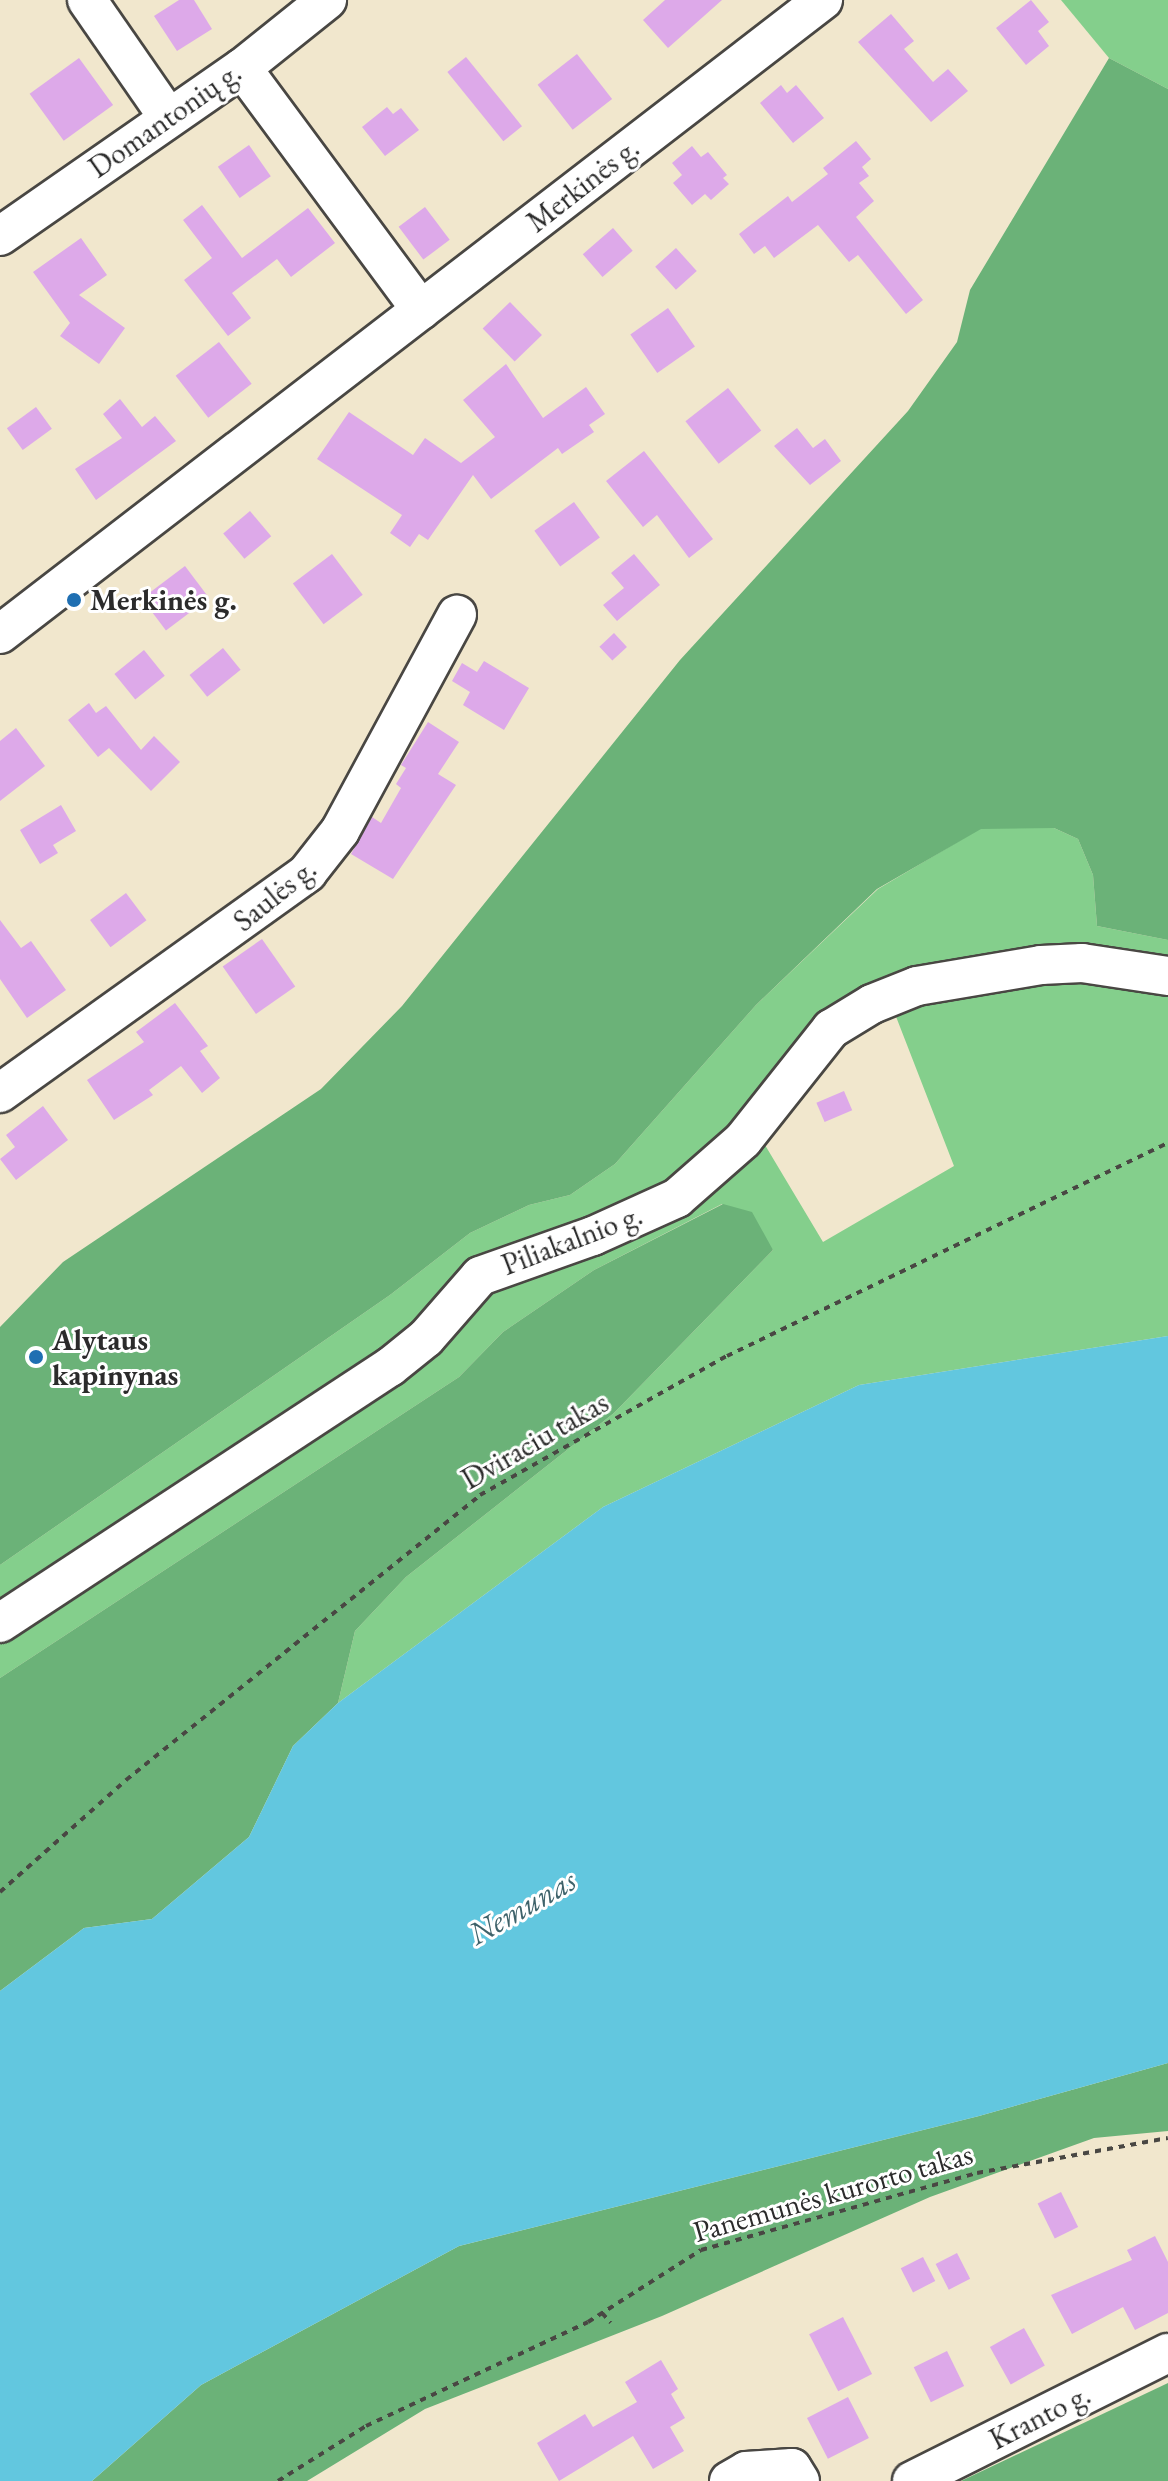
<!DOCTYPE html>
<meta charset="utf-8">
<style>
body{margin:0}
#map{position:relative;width:1168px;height:2481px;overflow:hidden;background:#f1e7cd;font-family:"EB Garamond",serif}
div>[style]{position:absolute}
.green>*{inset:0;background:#84cf8c}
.forest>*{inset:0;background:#6bb278}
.water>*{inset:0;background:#62c7df}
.building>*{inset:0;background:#dda9e9;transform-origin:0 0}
.path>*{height:4px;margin-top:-2px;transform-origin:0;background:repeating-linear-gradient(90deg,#494743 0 6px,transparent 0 12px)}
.roads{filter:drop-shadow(2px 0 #494743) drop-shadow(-2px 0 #494743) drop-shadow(0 2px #494743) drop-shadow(0 -2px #494743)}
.minor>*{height:38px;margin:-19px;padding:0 19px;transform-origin:19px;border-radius:19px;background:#fff}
.dots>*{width:22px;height:22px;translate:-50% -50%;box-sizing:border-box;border:4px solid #fff;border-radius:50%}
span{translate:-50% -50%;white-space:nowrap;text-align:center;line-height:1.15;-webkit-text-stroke:6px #fff;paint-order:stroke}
.street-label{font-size:30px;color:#2b2b2b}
.poi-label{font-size:30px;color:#2b2b2b;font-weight:700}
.left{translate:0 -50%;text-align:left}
.water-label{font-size:32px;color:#3e626a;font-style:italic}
</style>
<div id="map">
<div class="green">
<div style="clip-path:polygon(1061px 0,1168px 0,1168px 89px,1109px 58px)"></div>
<div style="clip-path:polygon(evenodd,981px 828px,1054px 828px,1078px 839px,1093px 875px,1097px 926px,1168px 940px,1168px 1336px,859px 1385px,603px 1507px,338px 1703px,355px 1631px,406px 1577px,614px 1413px,773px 1250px,722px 1204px,594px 1270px,503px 1332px,459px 1377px,0 1678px,0 1565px,390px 1295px,470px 1233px,529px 1205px,570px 1195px,615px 1164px,756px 1005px,878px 889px,981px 828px,895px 1014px,954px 1166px,823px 1242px,762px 1140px,822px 1057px,895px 1014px)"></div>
</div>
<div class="forest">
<div style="clip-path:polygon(1109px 58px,1168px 89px,1168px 940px,1097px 926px,1093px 875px,1078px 839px,1054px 828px,981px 829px,877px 889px,756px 1005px,615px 1164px,570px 1195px,529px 1205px,470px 1233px,390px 1295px,0 1565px,0 1327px,63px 1262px,321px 1089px,402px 1006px,680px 660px,908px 411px,957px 342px,970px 290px)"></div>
<div style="clip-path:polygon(723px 1204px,752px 1212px,773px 1250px,614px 1413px,406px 1577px,355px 1631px,338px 1703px,293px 1746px,249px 1837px,152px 1919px,84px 1928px,0 1991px,0 1678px,459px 1377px,503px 1332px,594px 1270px)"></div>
<div style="clip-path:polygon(1168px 2063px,1168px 2131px,1094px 2138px,930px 2197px,662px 2316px,425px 2409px,307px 2481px,92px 2481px,201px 2385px,459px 2246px,979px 2116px)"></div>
<div style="clip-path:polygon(1168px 2383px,1168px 2481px,961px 2481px)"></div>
</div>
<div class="water">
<div style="clip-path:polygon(1168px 1336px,1168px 2063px,979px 2116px,459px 2246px,201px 2385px,92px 2481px,0 2481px,0 1991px,84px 1928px,152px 1919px,249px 1837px,293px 1746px,338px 1703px,603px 1507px,859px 1385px)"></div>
</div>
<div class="building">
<div style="clip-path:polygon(179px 0,194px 0,212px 29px,177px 51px,154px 16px)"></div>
<div style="clip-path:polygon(665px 0,722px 0,668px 48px,643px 20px)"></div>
<div style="clip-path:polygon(1031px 0,1049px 22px,1038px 31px,1049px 46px,1026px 65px,996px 28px)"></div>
<div style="clip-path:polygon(891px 14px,914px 41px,904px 49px,933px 82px,948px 69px,968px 91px,931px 122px,858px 42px)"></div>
<div style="left:577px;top:54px;width:57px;height:50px;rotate:52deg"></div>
<div style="left:466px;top:57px;width:89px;height:24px;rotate:51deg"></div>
<div style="left:79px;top:58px;width:58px;height:61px;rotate:54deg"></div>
<div style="clip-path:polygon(781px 85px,787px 93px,796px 85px,824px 118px,793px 143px,760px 103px)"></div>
<div style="clip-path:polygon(387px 107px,393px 114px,401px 108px,419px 130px,385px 156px,362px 127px)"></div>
<div style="clip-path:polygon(856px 141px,871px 159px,862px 167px,869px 176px,859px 183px,874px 201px,856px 217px,923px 300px,906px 314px,858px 255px,849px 262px,818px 225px,774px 258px,765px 246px,754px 254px,739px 234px,788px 196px,792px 202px,828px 174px,823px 168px)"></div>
<div style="left:249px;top:145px;width:38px;height:38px;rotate:55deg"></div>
<div style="clip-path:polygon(692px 146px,701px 157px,708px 152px,727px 175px,723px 178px,729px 184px,711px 200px,705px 194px,692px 205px,673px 183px,682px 175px,672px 163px)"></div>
<div style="clip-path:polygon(202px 205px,242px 258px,308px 208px,335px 243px,291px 277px,277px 259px,232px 293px,251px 318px,228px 336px,184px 280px,212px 258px,183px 220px)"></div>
<div style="left:425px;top:207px;width:41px;height:33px;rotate:53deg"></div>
<div style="left:613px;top:228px;width:30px;height:40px;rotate:49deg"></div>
<div style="clip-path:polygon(81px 238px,107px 275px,79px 295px,125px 328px,99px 364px,60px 336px,70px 323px,33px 272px)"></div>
<div style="left:676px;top:248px;width:31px;height:28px;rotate:48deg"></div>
<div style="left:510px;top:302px;width:46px;height:38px;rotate:46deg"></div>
<div style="left:668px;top:308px;width:47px;height:46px;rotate:55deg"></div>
<div style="left:219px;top:342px;width:53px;height:55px;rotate:52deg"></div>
<div style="clip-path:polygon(506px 364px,543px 418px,586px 387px,605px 414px,589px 425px,594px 432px,562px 454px,558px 448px,491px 499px,473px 475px,428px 540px,419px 534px,410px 547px,390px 533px,402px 515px,317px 459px,349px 412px,413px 455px,425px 438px,461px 463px,495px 437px,463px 400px)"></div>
<div style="left:728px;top:388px;width:54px;height:54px;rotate:52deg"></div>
<div style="clip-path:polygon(120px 399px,142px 427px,155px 416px,176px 441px,96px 500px,75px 469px,122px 438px,103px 414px)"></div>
<div style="left:36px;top:407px;width:27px;height:36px;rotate:54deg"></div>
<div style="clip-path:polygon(797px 428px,813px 448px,825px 439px,841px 461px,810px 485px,774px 446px)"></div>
<div style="clip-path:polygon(644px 451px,713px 539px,689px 558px,657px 515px,643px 527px,606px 481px)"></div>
<div style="left:574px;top:502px;width:44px;height:49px;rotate:54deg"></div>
<div style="left:250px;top:511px;width:33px;height:35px;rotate:50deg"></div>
<div style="left:332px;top:554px;width:51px;height:49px;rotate:53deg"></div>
<div style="clip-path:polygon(634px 554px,660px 585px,617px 621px,603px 605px,624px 588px,611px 573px)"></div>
<div style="left:185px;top:566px;width:40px;height:54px;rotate:53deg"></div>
<div style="left:614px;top:633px;width:19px;height:20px;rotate:47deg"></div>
<div style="left:223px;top:648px;width:28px;height:43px;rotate:51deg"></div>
<div style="left:144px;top:650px;width:33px;height:38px;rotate:51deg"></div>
<div style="clip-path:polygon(484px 661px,529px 688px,504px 730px,463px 705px,470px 692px,452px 681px,462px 663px,477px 672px)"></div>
<div style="clip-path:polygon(89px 703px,96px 713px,106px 706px,141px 750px,154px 736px,180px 762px,151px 791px,109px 748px,98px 757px,68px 720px)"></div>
<div style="clip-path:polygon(428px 722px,459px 742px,438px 774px,456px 785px,393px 879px,351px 854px,372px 817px,381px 823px,401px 788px,396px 784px,406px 768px,401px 765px)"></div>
<div style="clip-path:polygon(16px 728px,45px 766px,0 801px,0 741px)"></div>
<div style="clip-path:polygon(61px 805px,76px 831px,53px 845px,58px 853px,40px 864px,20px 830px)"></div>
<div style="left:126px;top:893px;width:34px;height:45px;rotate:53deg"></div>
<div style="clip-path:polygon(0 920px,21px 948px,31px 941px,66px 990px,27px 1018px,0 979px)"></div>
<div style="left:262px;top:939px;width:58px;height:48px;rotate:55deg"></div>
<div style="clip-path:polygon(175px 1003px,208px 1046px,200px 1051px,220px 1078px,202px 1093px,181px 1066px,149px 1090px,153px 1095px,114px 1120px,87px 1080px,144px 1042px,136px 1032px)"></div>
<div style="left:844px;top:1091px;width:21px;height:30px;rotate:67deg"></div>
<div style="clip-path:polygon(43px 1106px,68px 1140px,16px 1180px,0 1159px,15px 1147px,6px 1135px)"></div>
<div style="left:1061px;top:2192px;width:39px;height:26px;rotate:64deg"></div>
<div style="clip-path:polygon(1155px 2236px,1168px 2262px,1168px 2313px,1135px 2330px,1123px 2307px,1072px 2334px,1051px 2295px,1132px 2260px,1127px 2250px)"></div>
<div style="left:957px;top:2253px;width:29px;height:24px;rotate:63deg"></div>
<div style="left:923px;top:2257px;width:27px;height:25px;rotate:63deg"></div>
<div style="left:843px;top:2317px;width:64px;height:38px;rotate:63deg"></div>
<div style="left:1024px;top:2328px;width:43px;height:39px;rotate:61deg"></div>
<div style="left:947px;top:2351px;width:39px;height:37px;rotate:64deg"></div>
<div style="clip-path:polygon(661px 2360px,678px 2389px,671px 2394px,685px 2418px,670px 2427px,684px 2451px,653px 2469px,633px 2436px,559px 2481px,537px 2443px,585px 2414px,593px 2427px,637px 2402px,625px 2382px)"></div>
<div style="left:848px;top:2397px;width:46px;height:46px;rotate:63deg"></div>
</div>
<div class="path">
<div style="left:0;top:1892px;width:169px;rotate:-41.6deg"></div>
<div style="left:126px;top:1780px;width:454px;rotate:-38.8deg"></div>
<div style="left:480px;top:1495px;width:283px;rotate:-29.4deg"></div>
<div style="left:727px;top:1356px;width:490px;rotate:-25.8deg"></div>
<div style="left:602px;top:2313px;width:13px;rotate:48deg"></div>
<div style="left:278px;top:2481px;width:104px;rotate:-32deg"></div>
<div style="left:366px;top:2426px;width:245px;rotate:-25.1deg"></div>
<div style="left:588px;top:2322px;width:134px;rotate:-32.5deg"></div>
<div style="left:701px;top:2250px;width:287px;rotate:-15.6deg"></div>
<div style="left:977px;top:2173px;width:194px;rotate:-10.4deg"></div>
</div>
<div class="roads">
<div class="minor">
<div style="left:87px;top:0;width:142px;rotate:55.3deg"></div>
<div style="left:242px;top:68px;width:301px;rotate:53.5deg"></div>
<div style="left:0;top:236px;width:295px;rotate:-34.8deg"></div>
<div style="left:242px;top:68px;width:109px;rotate:-38.7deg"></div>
<div style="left:0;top:634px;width:1039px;rotate:-37.61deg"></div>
<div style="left:0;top:1093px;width:378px;rotate:-35.6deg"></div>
<div style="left:307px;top:873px;width:53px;rotate:-51.8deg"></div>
<div style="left:340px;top:831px;width:246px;rotate:-61.6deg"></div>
<div style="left:0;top:1623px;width:467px;rotate:-33.3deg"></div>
<div style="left:390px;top:1367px;width:46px;rotate:-38.9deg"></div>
<div style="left:426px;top:1338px;width:82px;rotate:-48.9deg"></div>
<div style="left:480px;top:1276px;width:120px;rotate:-19.5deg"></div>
<div style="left:593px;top:1236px;width:92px;rotate:-24.3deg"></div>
<div style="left:677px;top:1198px;width:88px;rotate:-41.3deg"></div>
<div style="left:743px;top:1140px;width:142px;rotate:-51.6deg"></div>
<div style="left:831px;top:1029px;width:48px;rotate:-31.4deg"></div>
<div style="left:872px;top:1004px;width:48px;rotate:-21.8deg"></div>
<div style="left:917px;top:986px;width:126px;rotate:-9.6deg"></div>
<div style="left:1041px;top:965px;width:41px;rotate:-2.8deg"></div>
<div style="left:1082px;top:963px;width:87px;rotate:8.6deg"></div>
<div style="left:729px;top:2481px;width:20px;rotate:-30deg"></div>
<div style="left:746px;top:2471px;width:46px;rotate:-3.7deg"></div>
<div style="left:792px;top:2468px;width:15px;rotate:58deg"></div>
<div style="left:912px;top:2481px;width:286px;rotate:-26.6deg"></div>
</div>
</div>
<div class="dots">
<div style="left:74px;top:600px;background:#1f6fb2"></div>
<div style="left:36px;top:1357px;background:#1f6fb2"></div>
</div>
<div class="street-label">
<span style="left:165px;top:120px;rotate:-35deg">Domantonių g.</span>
<span style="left:583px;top:185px;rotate:-38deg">Merkinės g.</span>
<span style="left:275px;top:895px;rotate:-39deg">Saulės g.</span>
<span style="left:572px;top:1240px;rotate:-21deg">Piliakalnio g.</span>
<span style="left:535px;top:1441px;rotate:-30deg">Dviraciu takas</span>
<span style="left:833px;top:2193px;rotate:-16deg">Panemunės kurorto takas</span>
<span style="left:1040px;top:2417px;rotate:-27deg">Kranto g.</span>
</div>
<div class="poi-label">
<span class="left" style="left:90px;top:600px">Merkinės g.</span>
<span class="left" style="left:52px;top:1357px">Alytaus<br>kapinynas</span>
</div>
<div class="water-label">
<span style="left:522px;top:1907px;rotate:-30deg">Nemunas</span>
</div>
</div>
